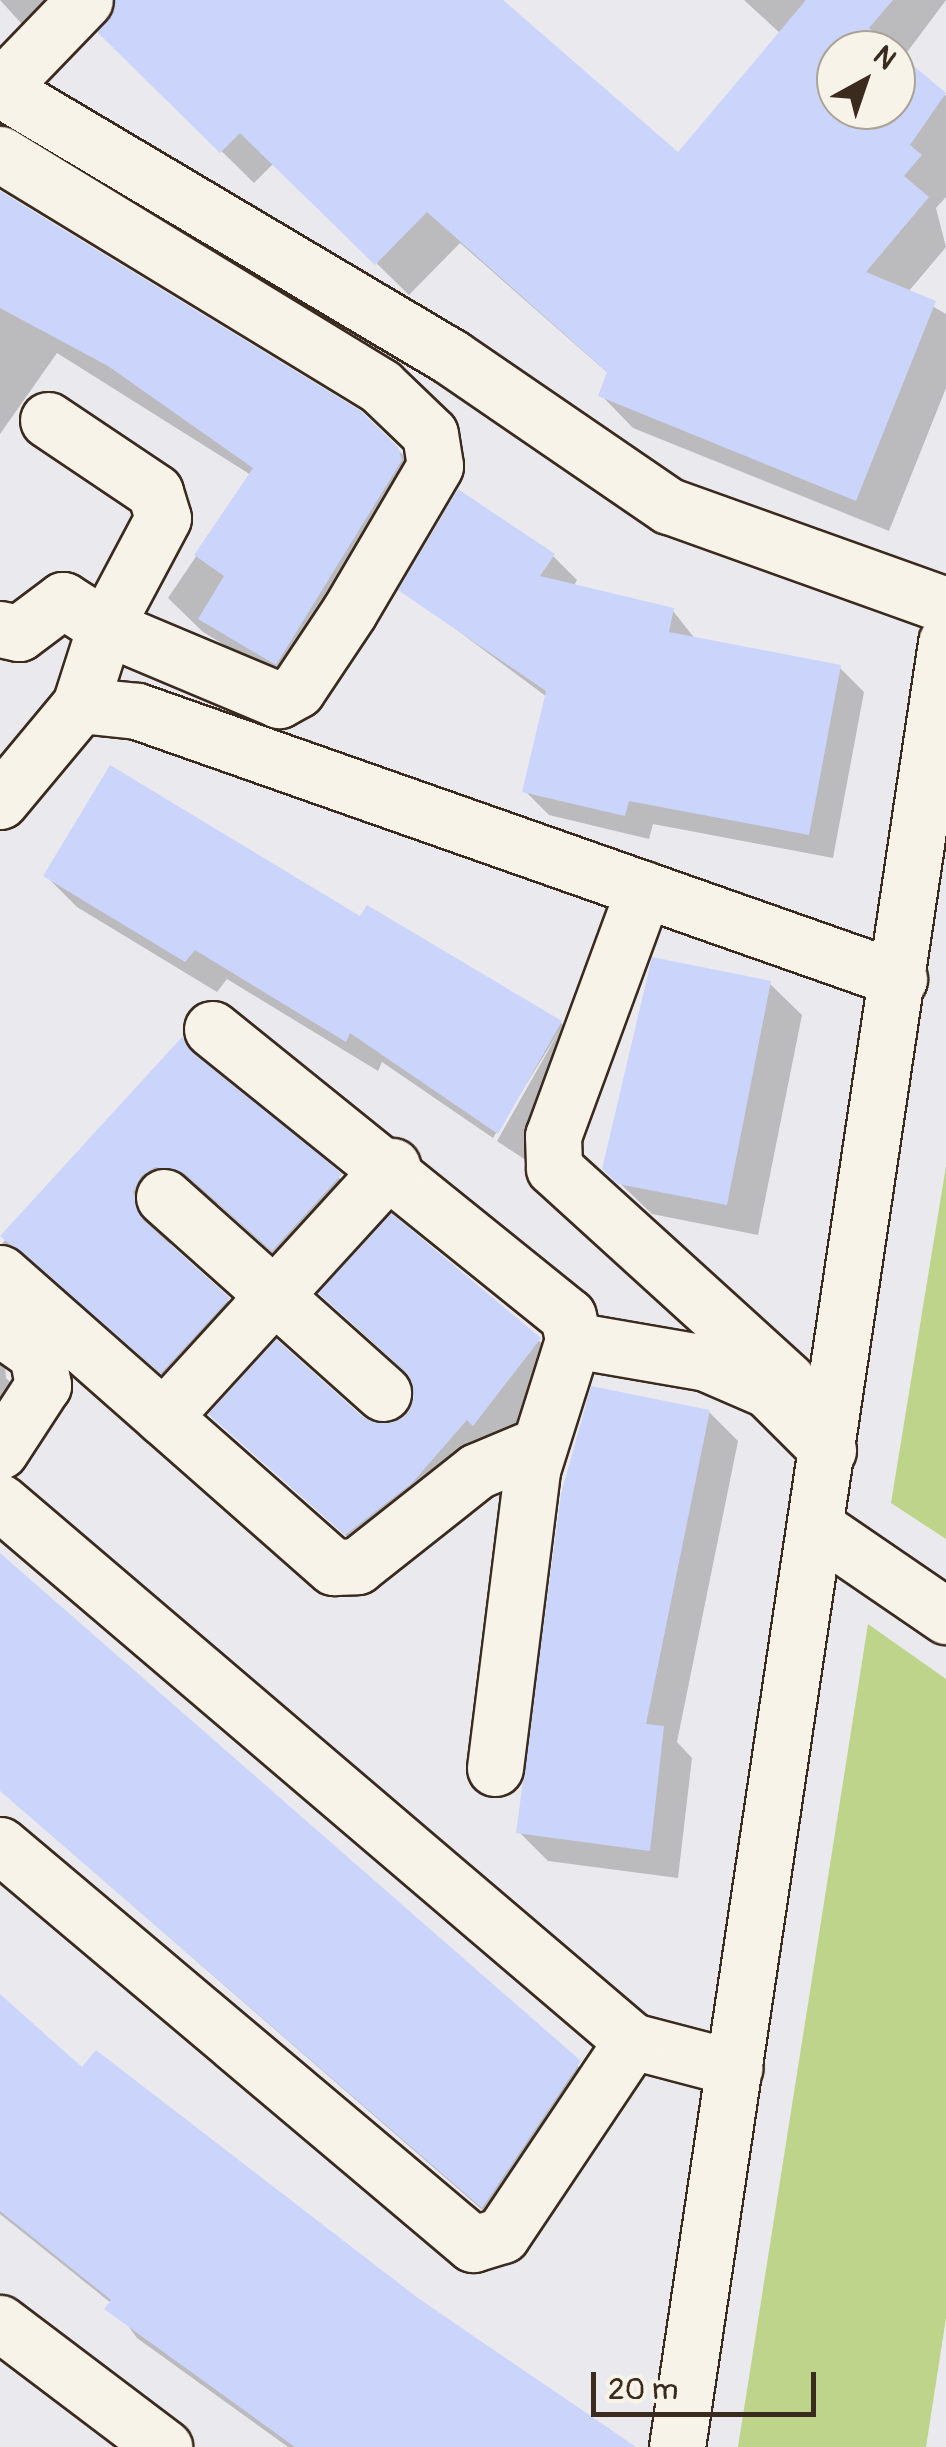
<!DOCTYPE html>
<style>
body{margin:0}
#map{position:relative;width:946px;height:2447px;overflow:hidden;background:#eaeaee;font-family:Pangolin,sans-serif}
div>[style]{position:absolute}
.green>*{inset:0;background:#bdd48a}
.shadow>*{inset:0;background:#0003}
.building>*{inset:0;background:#cbd5fc}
.roads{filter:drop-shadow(2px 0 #3b2a1e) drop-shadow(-2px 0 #3b2a1e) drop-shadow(0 2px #3b2a1e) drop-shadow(0 -2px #3b2a1e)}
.minor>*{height:55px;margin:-27.5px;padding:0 27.5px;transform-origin:27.5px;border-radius:27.5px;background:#f7f3e8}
span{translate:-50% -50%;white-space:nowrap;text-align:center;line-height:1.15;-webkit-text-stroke:9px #f7f3e8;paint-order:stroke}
.north{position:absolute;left:816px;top:30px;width:100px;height:100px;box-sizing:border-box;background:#f7f3e8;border:2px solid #aca397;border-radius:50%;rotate:40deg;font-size:28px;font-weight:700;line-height:40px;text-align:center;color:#3b2a1e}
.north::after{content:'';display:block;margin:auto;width:35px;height:45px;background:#3b2a1e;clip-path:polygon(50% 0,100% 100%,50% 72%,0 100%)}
.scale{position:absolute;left:591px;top:2372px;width:225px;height:45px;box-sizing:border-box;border:5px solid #3b2a1e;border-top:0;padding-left:12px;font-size:30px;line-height:35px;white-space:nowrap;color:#3b2a1e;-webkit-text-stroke:8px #f7f3e8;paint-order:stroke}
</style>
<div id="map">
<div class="green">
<div style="clip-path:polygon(946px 1166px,946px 1539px,891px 1503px)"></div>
<div style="clip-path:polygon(868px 1624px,946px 1679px,946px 2318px,926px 2447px,738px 2447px)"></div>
</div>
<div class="shadow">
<div style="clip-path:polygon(evenodd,0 0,500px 0,679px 156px,781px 34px,744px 0,946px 0,902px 59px,946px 96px,946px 197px,936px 208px,946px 247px,908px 292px,946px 314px,946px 388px,889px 531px,633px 428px,601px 395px,609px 374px,460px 243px,409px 295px,274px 163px,254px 183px,133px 64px,117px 3px,51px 56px,0 0,836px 50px,896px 50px,896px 110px,836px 110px,836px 50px)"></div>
<div style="clip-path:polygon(0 192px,397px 449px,433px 485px,312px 698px,203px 632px,168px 598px,251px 475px,57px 353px,0 434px)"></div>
<div style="clip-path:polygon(553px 556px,577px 580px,573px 587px,673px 611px,696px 640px,839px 667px,864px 692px,833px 858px,653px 824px,649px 839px,549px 815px,525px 791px,547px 697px,402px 589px)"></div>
<div style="clip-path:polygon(46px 876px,361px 919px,561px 1023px,592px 1054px,530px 1163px,497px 1141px,561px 1028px,493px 1138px,382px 1062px,378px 1071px,227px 979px,217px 992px,77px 907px)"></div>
<div style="clip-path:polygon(770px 984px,802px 1015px,758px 1235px,652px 1214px,605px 1169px)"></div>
<div style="clip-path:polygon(183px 1041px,372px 1207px,304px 1281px,218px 1204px,188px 1197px,163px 1224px,172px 1249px,259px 1330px,193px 1402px,55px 1280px,27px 1274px,0 1246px)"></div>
<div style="clip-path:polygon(391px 1217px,570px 1367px,566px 1387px,378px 1565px,211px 1414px,392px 1426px,407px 1416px,416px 1399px,407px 1373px,353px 1324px)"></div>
<div style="clip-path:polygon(0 1304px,6px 1378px,43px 1415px,0 1481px)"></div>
<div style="clip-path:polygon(709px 1412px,738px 1441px,677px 1742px,692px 1758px,678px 1878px,548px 1861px,519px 1832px)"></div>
<div style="clip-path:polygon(0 1557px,614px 2098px,518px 2241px,0 1790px)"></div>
<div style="clip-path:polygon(0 1997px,83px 2070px,620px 2447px,288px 2447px,137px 2338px,111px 2303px,0 2214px)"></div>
</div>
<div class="building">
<div style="clip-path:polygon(115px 0,503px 0,678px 152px,806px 0,893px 0,869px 28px,895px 50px,836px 50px,836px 110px,896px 110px,896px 51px,946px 93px,910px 145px,922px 155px,904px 176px,929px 197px,866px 272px,936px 301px,856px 501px,598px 396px,607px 372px,427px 212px,375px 265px,240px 133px,220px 153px,97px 32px)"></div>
<div style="clip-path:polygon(0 191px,361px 411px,398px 447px,402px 460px,276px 665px,198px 619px,224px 576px,194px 555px,253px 468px,108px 366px,0 308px)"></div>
<div style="clip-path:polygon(458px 489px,555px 554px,540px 576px,674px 608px,669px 632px,841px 665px,809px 835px,629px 801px,625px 816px,522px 792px,546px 691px,398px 590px)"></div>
<div style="clip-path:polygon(110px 765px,360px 916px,367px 905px,562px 1021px,498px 1134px,350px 1033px,346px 1042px,195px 950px,185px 962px,43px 876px)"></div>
<div style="clip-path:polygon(652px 957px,771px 981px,727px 1205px,618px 1184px,602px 1169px)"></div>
<div style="clip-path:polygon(182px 1037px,342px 1174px,272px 1251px,184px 1173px,155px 1167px,141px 1176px,133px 1192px,143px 1220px,230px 1298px,161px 1373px,0 1236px)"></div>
<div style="clip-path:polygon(391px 1213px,541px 1338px,473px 1426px,467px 1420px,412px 1483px,345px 1535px,208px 1414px,276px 1339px,363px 1417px,392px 1423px,406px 1414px,414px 1398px,404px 1370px,318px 1293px)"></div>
<div style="clip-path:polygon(591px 1386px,710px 1410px,646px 1724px,664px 1726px,650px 1851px,516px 1833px,561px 1494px)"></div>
<div style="clip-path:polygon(0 1553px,581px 2061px,482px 2208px,0 1791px)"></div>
<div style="clip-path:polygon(0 1994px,82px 2067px,96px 2050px,418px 2298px,636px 2447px,295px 2447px,104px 2309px,111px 2300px,0 2211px)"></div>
</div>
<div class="roads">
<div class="minor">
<div style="left:0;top:88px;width:122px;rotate:-46deg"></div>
<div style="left:0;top:89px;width:525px;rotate:30.72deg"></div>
<div style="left:451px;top:357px;width:264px;rotate:34.4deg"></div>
<div style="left:669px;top:506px;width:294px;rotate:19.7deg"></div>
<div style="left:0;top:154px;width:445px;rotate:31.4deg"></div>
<div style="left:380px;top:386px;width:69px;rotate:43.8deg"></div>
<div style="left:430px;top:434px;width:32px;rotate:81deg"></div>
<div style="left:435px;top:466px;width:169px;rotate:120.5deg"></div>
<div style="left:349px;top:612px;width:94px;rotate:123.7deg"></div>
<div style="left:297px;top:690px;width:21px;rotate:151deg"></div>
<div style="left:279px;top:700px;width:189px;rotate:-157.2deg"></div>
<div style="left:105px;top:627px;width:50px;rotate:-147.3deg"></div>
<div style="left:63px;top:600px;width:55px;rotate:143.1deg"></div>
<div style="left:19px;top:633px;width:19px;rotate:-168deg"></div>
<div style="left:48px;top:420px;width:129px;rotate:33.9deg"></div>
<div style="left:155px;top:492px;width:27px;rotate:73deg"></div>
<div style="left:163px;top:518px;width:123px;rotate:118deg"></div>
<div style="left:105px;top:627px;width:82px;rotate:107.8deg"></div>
<div style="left:0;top:801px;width:125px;rotate:-50.2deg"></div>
<div style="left:80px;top:705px;width:57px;rotate:6deg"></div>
<div style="left:137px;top:711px;width:808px;rotate:19.38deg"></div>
<div style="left:644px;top:889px;width:263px;rotate:110.2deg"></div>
<div style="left:553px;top:1136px;width:32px;rotate:88deg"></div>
<div style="left:554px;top:1168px;width:316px;rotate:42.3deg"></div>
<div style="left:212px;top:1029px;width:457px;rotate:38.9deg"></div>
<div style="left:568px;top:1316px;width:25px;rotate:78deg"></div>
<div style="left:164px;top:1197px;width:294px;rotate:41.8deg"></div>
<div style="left:0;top:1273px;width:445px;rotate:41.4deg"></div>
<div style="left:334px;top:1567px;width:23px;rotate:-2deg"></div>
<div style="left:357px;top:1566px;width:153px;rotate:-38.4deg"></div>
<div style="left:477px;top:1471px;width:67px;rotate:-22.8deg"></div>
<div style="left:0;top:1328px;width:45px;rotate:35.1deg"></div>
<div style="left:37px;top:1354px;width:32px;rotate:79deg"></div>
<div style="left:43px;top:1385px;width:79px;rotate:123.1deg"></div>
<div style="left:163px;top:1417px;width:340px;rotate:-47.6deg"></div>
<div style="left:0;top:1502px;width:831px;rotate:40.46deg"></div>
<div style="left:632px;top:2041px;width:106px;rotate:14.7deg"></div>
<div style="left:816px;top:1527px;width:158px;rotate:34.4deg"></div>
<div style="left:495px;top:1768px;width:300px;rotate:-82.9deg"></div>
<div style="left:532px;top:1470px;width:136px;rotate:-72.5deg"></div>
<div style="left:573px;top:1340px;width:135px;rotate:9.8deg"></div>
<div style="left:706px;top:1363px;width:68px;rotate:23.5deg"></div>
<div style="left:768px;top:1390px;width:85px;rotate:45deg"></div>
<div style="left:0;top:1845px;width:619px;rotate:40.15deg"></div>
<div style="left:473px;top:2244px;width:30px;rotate:-17deg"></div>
<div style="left:502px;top:2235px;width:234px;rotate:-56.2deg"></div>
<div style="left:0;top:2323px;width:206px;rotate:37.1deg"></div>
<div style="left:677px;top:2447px;width:1825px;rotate:-81.52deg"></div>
</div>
</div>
<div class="north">N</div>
<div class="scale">20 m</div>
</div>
